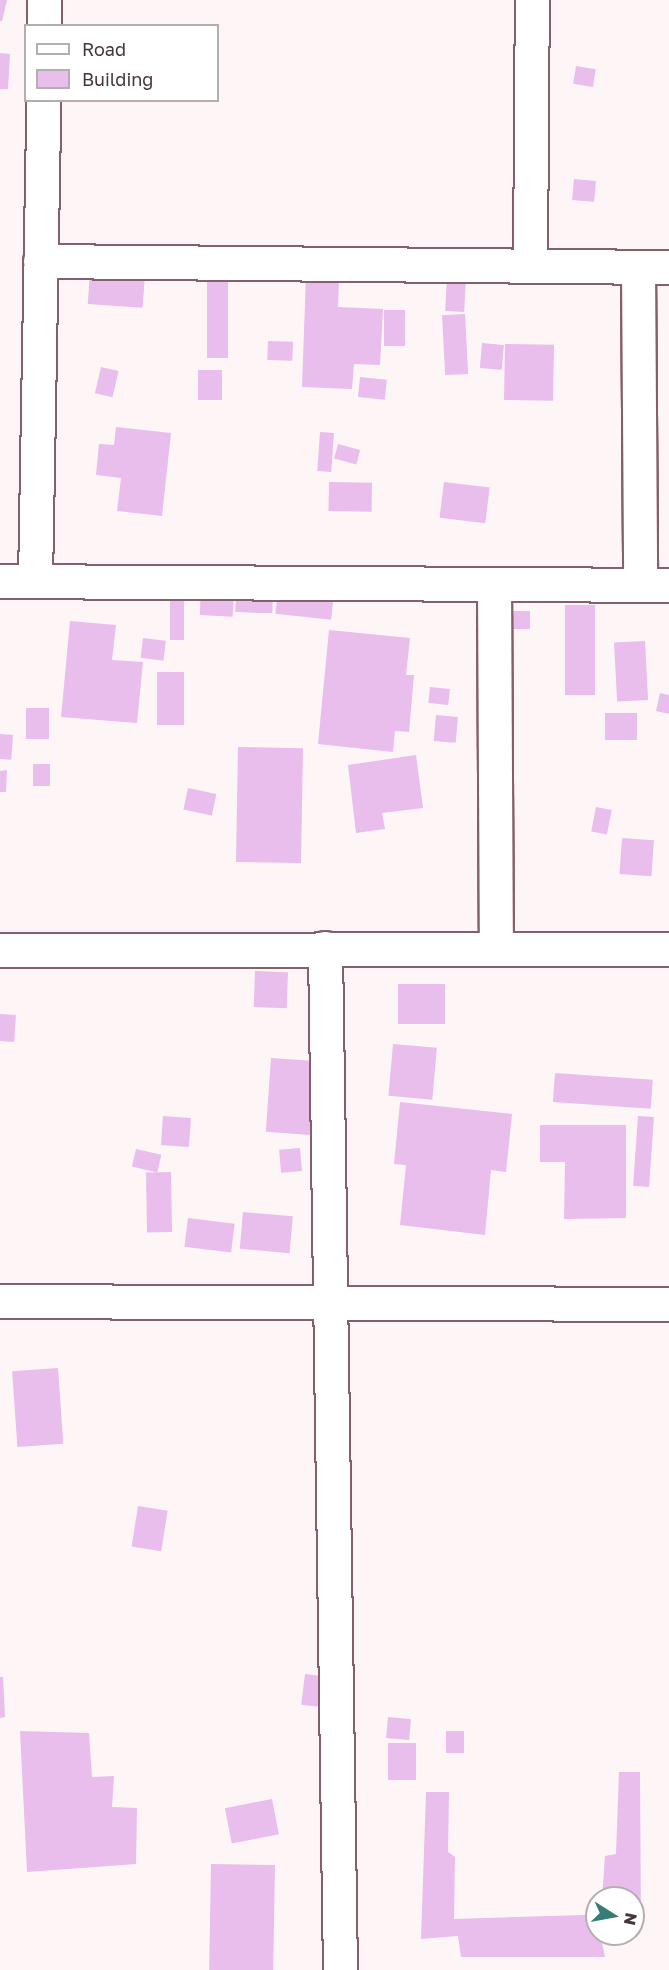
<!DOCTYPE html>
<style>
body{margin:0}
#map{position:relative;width:669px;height:1970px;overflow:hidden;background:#fef5f7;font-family:"Golos Text",sans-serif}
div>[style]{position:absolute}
.building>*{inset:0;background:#e9bdec;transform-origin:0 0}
.roads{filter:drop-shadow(2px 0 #85606c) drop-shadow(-2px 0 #85606c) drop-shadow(0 2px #85606c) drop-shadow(0 -2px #85606c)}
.minor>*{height:33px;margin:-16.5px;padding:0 16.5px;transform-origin:16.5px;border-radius:16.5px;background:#fff}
span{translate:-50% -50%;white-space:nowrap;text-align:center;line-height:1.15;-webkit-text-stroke:4.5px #fff;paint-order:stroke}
.legend{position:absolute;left:24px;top:24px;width:195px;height:78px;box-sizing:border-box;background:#fff;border:2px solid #b5aeb0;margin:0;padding:8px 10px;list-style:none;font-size:18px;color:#46353a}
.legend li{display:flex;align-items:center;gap:12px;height:30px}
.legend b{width:30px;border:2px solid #b5aeb0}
.north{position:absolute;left:585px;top:1886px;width:60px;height:60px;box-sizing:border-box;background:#fff;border:2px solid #b5aeb0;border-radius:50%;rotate:101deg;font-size:16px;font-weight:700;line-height:24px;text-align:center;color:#46353a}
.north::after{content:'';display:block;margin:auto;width:21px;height:27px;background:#367d75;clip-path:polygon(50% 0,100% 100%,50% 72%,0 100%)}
</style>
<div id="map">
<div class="building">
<div style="clip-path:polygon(0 0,7px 0,2px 21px,0 21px)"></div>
<div style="clip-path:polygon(0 53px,10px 54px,8px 89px,0 89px)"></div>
<div style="left:576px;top:66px;width:20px;height:18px;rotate:9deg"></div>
<div style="left:574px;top:179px;width:22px;height:21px;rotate:5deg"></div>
<div style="left:90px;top:272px;width:55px;height:32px;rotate:4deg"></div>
<div style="clip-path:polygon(306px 275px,339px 277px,338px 307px,383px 309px,380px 365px,354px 364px,352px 389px,302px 387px)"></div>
<div style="left:447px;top:276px;width:19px;height:35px;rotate:3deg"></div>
<div style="left:207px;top:277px;width:21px;height:81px"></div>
<div style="left:384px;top:310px;width:21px;height:36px"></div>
<div style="left:465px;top:314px;width:60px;height:23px;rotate:87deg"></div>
<div style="left:268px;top:341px;width:25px;height:19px;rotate:2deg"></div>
<div style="left:482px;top:343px;width:22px;height:25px;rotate:5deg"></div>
<div style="left:505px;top:344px;width:49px;height:56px;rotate:1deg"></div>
<div style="left:101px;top:367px;width:18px;height:27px;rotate:13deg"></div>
<div style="left:222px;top:370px;width:30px;height:24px;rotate:90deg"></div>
<div style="left:360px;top:377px;width:27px;height:20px;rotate:6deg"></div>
<div style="clip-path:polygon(116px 427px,171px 433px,162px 516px,117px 511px,121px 478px,96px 475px,99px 444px,114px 445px)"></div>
<div style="left:320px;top:432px;width:14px;height:39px;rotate:4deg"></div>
<div style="left:338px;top:444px;width:23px;height:15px;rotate:15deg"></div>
<div style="left:329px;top:482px;width:43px;height:29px;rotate:1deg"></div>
<div style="left:444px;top:482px;width:46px;height:36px;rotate:7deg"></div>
<div style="left:278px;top:589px;width:56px;height:25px;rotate:6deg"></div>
<div style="left:201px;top:590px;width:33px;height:25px;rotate:3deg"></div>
<div style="left:236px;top:592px;width:37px;height:20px;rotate:2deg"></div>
<div style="left:170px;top:599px;width:14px;height:41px"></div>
<div style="left:565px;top:605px;width:30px;height:90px"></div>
<div style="left:511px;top:611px;width:19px;height:18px"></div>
<div style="clip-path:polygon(70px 621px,116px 625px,112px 660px,143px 662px,137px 723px,61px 717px)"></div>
<div style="clip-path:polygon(329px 630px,410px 638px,406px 675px,414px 675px,409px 732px,395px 731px,393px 752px,318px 744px)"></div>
<div style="left:143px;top:638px;width:23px;height:20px;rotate:7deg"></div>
<div style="left:645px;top:641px;width:59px;height:31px;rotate:87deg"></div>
<div style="left:157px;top:672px;width:27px;height:53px"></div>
<div style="left:430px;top:687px;width:20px;height:16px;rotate:6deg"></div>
<div style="clip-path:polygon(660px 693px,669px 695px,669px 714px,656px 711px)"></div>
<div style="left:26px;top:708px;width:23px;height:31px"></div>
<div style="left:637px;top:713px;width:27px;height:32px;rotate:90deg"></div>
<div style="left:436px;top:715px;width:22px;height:26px;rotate:5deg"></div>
<div style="left:0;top:734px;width:13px;height:25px;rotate:4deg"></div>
<div style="left:238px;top:747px;width:65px;height:115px;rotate:1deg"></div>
<div style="clip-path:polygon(416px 755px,423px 808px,382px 813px,385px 829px,356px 833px,348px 765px)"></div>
<div style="left:33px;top:764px;width:17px;height:22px"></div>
<div style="clip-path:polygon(7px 770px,6px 792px,0 792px,0 771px)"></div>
<div style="left:188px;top:788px;width:29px;height:22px;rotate:12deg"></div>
<div style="left:596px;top:807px;width:16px;height:25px;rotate:11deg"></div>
<div style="left:622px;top:838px;width:32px;height:36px;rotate:4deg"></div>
<div style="left:255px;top:971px;width:33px;height:36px;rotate:2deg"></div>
<div style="left:398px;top:984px;width:47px;height:40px"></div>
<div style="left:0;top:1014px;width:16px;height:27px;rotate:4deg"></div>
<div style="left:393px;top:1044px;width:44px;height:52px;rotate:5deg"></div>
<div style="left:271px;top:1058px;width:44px;height:74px;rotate:4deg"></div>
<div style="left:555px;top:1073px;width:98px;height:29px;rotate:4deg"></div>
<div style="clip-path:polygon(400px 1102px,512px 1114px,506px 1172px,491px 1170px,485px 1235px,400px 1225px,406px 1165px,394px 1164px)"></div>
<div style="left:163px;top:1116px;width:28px;height:29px;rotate:4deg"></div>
<div style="left:638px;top:1116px;width:16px;height:70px;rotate:4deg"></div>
<div style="clip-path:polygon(540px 1125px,626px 1125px,626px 1218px,564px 1219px,565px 1162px,540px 1162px)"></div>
<div style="left:300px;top:1148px;width:23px;height:21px;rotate:85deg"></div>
<div style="left:136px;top:1149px;width:26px;height:18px;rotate:13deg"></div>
<div style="left:171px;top:1172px;width:60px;height:25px;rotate:89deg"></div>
<div style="left:243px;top:1212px;width:50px;height:37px;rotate:5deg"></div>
<div style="left:188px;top:1218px;width:47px;height:29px;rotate:7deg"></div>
<div style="left:58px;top:1368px;width:76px;height:46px;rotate:86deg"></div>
<div style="left:138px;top:1506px;width:30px;height:41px;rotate:9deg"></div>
<div style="left:305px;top:1674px;width:17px;height:31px;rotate:7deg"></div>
<div style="clip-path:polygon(0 1677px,3px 1677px,5px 1717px,0 1718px)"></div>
<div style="left:388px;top:1717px;width:23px;height:21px;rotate:5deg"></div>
<div style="clip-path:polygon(20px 1731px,89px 1733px,92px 1777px,114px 1776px,112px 1807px,137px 1808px,136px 1864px,27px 1872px)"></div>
<div style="left:446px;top:1731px;width:18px;height:22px"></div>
<div style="left:388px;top:1743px;width:28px;height:37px"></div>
<div style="clip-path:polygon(619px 1772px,640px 1772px,641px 1929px,633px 1931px,633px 1898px,602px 1898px,605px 1856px,616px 1854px)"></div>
<div style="clip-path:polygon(426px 1792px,449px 1792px,448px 1852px,455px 1857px,454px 1919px,584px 1915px,597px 1919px,605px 1957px,461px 1957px,458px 1936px,421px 1939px)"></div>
<div style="left:272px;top:1799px;width:36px;height:48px;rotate:79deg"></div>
<div style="left:211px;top:1864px;width:64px;height:106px;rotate:1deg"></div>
</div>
<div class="roads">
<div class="minor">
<div style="left:44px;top:26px;width:26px;rotate:-90deg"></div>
<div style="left:40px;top:261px;width:629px;rotate:0.55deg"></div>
<div style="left:530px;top:263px;width:263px;rotate:-89.6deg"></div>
<div style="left:638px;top:267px;width:318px;rotate:89.6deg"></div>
<div style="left:0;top:581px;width:669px;rotate:0.34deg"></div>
<div style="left:35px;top:581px;width:481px;rotate:-89deg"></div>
<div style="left:494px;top:585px;width:364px;rotate:89.7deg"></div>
<div style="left:325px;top:948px;width:1022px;rotate:89.16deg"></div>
<div style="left:0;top:950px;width:669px;rotate:-0.09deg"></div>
<div style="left:0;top:1301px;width:669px;rotate:0.26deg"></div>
</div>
</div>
<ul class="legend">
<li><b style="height:8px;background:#fff"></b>Road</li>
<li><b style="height:16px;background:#e9bdec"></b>Building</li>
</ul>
<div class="north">N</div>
</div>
